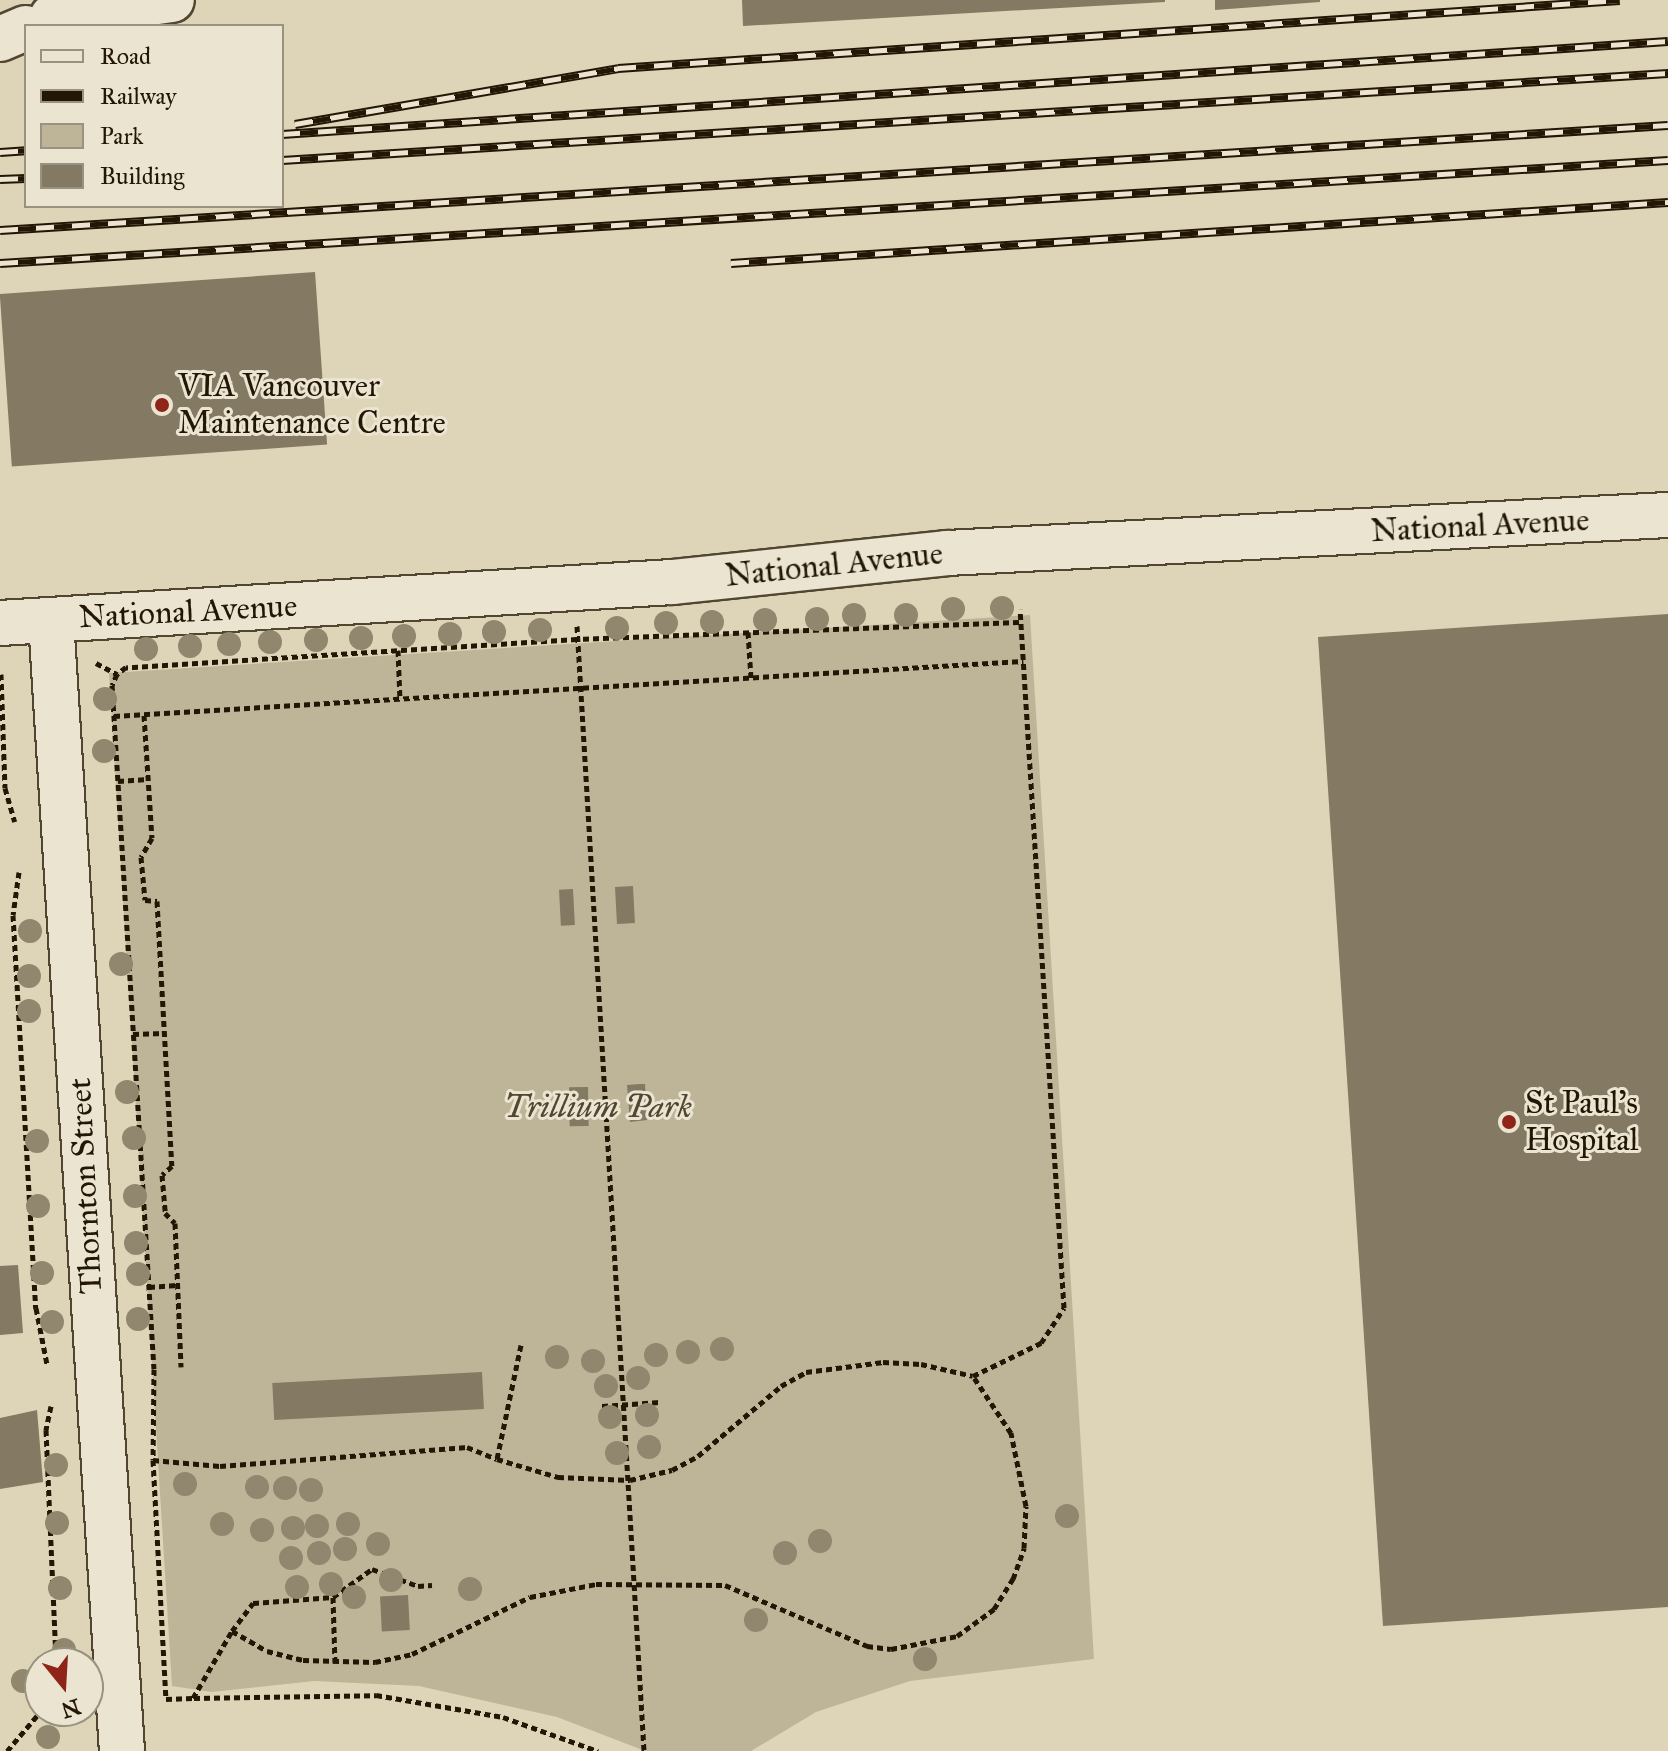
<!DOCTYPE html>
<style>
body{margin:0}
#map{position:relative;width:1668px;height:1751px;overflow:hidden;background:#ded5b8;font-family:"IM FELL Great Primer",serif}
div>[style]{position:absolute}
.green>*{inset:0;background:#beb599}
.building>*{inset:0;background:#847962;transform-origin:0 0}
.path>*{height:5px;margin-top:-2.5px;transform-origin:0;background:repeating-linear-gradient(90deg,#231604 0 6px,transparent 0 10px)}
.roads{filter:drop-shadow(2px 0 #524631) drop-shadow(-2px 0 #524631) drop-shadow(0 2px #524631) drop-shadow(0 -2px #524631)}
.minor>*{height:44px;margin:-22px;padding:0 22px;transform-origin:22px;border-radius:22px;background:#eae4d1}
.rail>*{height:9px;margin-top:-4.5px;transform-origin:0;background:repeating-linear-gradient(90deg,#eae4d1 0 18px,#231604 0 36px);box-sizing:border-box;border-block:2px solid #231604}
.trees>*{width:24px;height:24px;margin:-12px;border-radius:50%;background:#91866e}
.dots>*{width:22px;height:22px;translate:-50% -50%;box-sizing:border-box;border:4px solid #eae4d1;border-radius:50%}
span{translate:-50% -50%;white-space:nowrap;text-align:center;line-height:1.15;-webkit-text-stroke:6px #eae4d1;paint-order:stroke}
.poi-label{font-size:32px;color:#231604}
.left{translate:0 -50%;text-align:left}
.street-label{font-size:32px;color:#231604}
.park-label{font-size:32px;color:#524631;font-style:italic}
.legend{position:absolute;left:24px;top:24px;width:260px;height:184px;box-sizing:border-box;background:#eae4d1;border:2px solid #9a927f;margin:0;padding:10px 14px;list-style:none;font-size:24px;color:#231604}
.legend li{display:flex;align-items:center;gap:16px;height:40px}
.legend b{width:40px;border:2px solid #9a927f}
.north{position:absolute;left:24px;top:1647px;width:80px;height:80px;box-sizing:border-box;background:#eae4d1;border:2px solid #9a927f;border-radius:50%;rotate:162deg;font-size:22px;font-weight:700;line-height:32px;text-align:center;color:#231604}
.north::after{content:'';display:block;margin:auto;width:28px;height:36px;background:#8f2418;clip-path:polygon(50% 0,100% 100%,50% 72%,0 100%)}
</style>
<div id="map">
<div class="green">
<div style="clip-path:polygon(1030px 615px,1094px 1659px,910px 1681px,816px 1712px,751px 1751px,645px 1751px,557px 1717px,419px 1686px,314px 1681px,212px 1692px,172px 1686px,109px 673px)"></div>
</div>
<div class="building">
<div style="clip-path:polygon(742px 0,1165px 0,1165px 2px,743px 26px)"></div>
<div style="clip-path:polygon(1215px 0,1320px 0,1320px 2px,1215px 10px)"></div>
<div style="left:315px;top:272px;width:173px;height:316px;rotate:86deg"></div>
<div style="clip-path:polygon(1668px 614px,1668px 1607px,1383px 1626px,1318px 637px)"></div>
<div style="left:633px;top:886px;width:37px;height:18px;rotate:87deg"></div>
<div style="left:573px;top:889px;width:36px;height:14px;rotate:87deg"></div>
<div style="clip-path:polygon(640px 1084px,645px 1084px,647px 1120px,630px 1122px,627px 1085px)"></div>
<div style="left:588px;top:1087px;width:39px;height:19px;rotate:89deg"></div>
<div style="clip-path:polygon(18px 1265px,23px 1333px,0 1335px,0 1266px)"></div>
<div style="left:482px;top:1372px;width:37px;height:210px;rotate:87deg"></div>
<div style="clip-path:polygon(37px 1410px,43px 1482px,0 1489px,0 1418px)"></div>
<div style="left:408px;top:1595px;width:35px;height:28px;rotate:87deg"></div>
</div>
<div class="path">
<div style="left:1019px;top:622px;width:442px;rotate:177.8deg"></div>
<div style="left:577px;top:639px;width:452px;rotate:176.4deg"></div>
<div style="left:126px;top:667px;width:11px;rotate:142deg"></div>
<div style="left:117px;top:674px;width:12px;rotate:114deg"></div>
<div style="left:112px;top:685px;width:685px;rotate:86.49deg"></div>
<div style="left:154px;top:1369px;width:91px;rotate:90.6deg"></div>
<div style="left:153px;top:1460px;width:239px;rotate:86.9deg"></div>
<div style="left:166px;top:1699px;width:27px;rotate:-2deg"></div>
<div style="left:193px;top:1698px;width:78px;rotate:-59.8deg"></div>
<div style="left:232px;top:1631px;width:40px;rotate:29.7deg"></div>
<div style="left:267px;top:1651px;width:37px;rotate:14deg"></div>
<div style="left:303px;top:1660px;width:72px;rotate:1.6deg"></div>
<div style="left:375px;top:1662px;width:38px;rotate:-12deg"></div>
<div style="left:412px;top:1654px;width:131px;rotate:-25.8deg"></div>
<div style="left:530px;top:1597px;width:67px;rotate:-11.1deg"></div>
<div style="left:596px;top:1584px;width:129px;rotate:0.4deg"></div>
<div style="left:725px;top:1585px;width:155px;rotate:23.2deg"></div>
<div style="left:867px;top:1646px;width:24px;rotate:7deg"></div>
<div style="left:891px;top:1649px;width:67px;rotate:-11.1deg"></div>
<div style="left:957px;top:1636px;width:46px;rotate:-36.1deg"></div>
<div style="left:994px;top:1609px;width:36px;rotate:-58deg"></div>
<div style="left:1013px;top:1579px;width:33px;rotate:-70deg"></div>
<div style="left:1024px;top:1548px;width:42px;rotate:-87.3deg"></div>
<div style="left:1026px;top:1506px;width:75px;rotate:-101.6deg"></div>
<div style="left:1011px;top:1433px;width:69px;rotate:-123.7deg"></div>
<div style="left:973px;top:1376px;width:76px;rotate:-25.9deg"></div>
<div style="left:1041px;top:1343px;width:42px;rotate:-56.7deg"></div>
<div style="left:1064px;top:1308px;width:700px;rotate:-93.6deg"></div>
<div style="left:577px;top:626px;width:1127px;rotate:86.59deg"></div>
<div style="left:748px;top:632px;width:46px;rotate:86.3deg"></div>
<div style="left:398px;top:650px;width:49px;rotate:87.7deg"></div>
<div style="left:96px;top:663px;width:24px;rotate:28deg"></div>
<div style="left:1px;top:674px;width:114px;rotate:88deg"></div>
<div style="left:5px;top:788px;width:35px;rotate:74deg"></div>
<div style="left:144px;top:715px;width:123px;rotate:86.3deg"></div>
<div style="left:152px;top:838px;width:22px;rotate:120deg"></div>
<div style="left:141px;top:857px;width:43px;rotate:84.7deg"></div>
<div style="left:145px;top:900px;width:12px;rotate:5deg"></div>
<div style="left:157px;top:901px;width:265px;rotate:86.8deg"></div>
<div style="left:172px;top:1166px;width:13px;rotate:138deg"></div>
<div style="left:162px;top:1175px;width:38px;rotate:85deg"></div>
<div style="left:165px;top:1213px;width:14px;rotate:45deg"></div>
<div style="left:175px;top:1223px;width:144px;rotate:87.6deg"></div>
<div style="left:114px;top:716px;width:911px;rotate:-3.46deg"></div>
<div style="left:118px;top:781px;width:30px;rotate:-4deg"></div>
<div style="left:19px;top:872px;width:43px;rotate:97.9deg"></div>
<div style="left:13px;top:915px;width:394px;rotate:86.7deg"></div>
<div style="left:36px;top:1308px;width:57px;rotate:78.9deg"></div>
<div style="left:133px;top:1034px;width:31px;rotate:-2deg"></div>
<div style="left:149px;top:1287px;width:28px;rotate:-4deg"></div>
<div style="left:521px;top:1345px;width:116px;rotate:101.9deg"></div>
<div style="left:497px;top:1459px;width:64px;rotate:16.4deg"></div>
<div style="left:558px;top:1477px;width:72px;rotate:2.4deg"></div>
<div style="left:630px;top:1480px;width:43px;rotate:-13.4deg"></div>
<div style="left:672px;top:1470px;width:30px;rotate:-28deg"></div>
<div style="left:698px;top:1456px;width:109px;rotate:-40.1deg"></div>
<div style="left:781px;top:1386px;width:29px;rotate:-29deg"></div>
<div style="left:806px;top:1372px;width:78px;rotate:-7.4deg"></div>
<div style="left:883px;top:1362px;width:38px;rotate:3deg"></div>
<div style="left:921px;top:1364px;width:53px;rotate:13deg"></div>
<div style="left:51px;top:1406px;width:25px;rotate:102deg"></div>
<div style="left:46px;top:1430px;width:233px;rotate:87.5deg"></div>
<div style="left:602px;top:1406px;width:58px;rotate:-3.9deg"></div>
<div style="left:153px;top:1460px;width:67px;rotate:5.1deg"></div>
<div style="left:220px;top:1466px;width:248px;rotate:-4.4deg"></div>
<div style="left:467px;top:1447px;width:32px;rotate:22deg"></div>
<div style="left:333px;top:1597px;width:66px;rotate:88.3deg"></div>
<div style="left:232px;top:1631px;width:35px;rotate:-53deg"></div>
<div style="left:253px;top:1603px;width:80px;rotate:-4.3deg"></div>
<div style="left:333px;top:1597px;width:48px;rotate:-35.7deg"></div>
<div style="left:372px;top:1569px;width:49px;rotate:20.3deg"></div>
<div style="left:418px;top:1586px;width:14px;rotate:-4deg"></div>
<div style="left:194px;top:1698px;width:182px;rotate:-0.9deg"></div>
<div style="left:376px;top:1695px;width:129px;rotate:9.8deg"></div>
<div style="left:503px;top:1717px;width:101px;rotate:19.7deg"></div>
<div style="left:7px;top:1751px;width:52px;rotate:-49.6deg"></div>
</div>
<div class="roads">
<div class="minor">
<div style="left:52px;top:17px;width:121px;rotate:-8.1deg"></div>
<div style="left:0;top:39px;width:28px;rotate:-23deg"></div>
<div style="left:51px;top:620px;width:1133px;rotate:86.41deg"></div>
<div style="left:0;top:623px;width:673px;rotate:-3.49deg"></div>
<div style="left:672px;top:582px;width:277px;rotate:-6deg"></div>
<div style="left:947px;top:553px;width:722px;rotate:-3.02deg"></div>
</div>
</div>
<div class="rail">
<div style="left:295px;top:124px;width:328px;rotate:-9.8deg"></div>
<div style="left:618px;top:68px;width:1004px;rotate:-3.88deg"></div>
<div style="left:282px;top:134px;width:1389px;rotate:-3.84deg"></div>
<div style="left:0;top:152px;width:26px;rotate:-4deg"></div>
<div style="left:282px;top:160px;width:1389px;rotate:-3.59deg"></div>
<div style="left:0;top:179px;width:26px;rotate:-2deg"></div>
<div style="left:0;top:230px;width:1671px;rotate:-3.6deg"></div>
<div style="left:0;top:263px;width:1671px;rotate:-3.53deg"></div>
<div style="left:731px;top:263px;width:939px;rotate:-3.72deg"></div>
</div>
<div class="trees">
<div style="left:1002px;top:608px"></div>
<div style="left:953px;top:609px"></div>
<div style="left:854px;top:615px"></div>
<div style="left:906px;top:615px"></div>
<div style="left:817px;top:619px"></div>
<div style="left:765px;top:620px"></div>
<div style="left:712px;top:622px"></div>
<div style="left:666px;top:623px"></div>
<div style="left:617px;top:628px"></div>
<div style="left:540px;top:630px"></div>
<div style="left:494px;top:632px"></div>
<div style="left:450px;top:634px"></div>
<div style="left:404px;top:636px"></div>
<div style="left:361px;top:638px"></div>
<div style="left:316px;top:640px"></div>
<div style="left:270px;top:642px"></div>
<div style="left:229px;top:644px"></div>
<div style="left:190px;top:646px"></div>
<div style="left:146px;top:649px"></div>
<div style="left:105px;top:699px"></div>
<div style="left:104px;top:751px"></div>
<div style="left:30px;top:931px"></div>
<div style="left:121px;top:964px"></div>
<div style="left:29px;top:976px"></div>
<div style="left:29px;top:1011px"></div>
<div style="left:127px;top:1092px"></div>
<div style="left:134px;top:1138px"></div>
<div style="left:37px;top:1141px"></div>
<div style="left:135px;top:1196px"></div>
<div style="left:38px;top:1206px"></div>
<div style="left:136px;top:1243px"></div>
<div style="left:42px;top:1273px"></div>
<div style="left:138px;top:1274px"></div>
<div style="left:138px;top:1319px"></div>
<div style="left:52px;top:1322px"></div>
<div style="left:722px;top:1349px"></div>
<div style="left:688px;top:1352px"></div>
<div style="left:656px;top:1355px"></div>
<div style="left:557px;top:1357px"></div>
<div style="left:593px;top:1361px"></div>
<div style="left:638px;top:1378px"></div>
<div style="left:606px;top:1386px"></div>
<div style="left:647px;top:1415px"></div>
<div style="left:610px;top:1417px"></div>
<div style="left:649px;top:1447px"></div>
<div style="left:617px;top:1453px"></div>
<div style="left:56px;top:1465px"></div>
<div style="left:185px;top:1484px"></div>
<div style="left:257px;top:1487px"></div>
<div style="left:285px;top:1488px"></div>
<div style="left:311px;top:1490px"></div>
<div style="left:1067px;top:1516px"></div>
<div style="left:57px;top:1523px"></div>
<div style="left:222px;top:1524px"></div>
<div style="left:348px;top:1524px"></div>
<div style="left:317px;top:1526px"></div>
<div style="left:293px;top:1528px"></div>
<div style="left:262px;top:1530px"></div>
<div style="left:820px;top:1541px"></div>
<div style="left:378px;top:1544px"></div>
<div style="left:345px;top:1549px"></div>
<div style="left:319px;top:1553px"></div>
<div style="left:785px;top:1553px"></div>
<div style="left:291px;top:1558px"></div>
<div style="left:391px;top:1580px"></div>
<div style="left:331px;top:1584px"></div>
<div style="left:297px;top:1587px"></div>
<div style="left:60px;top:1588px"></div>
<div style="left:470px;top:1589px"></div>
<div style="left:354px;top:1597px"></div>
<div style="left:756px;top:1620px"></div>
<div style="left:64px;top:1650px"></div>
<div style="left:925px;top:1659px"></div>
<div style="left:23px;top:1681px"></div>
<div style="left:48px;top:1737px"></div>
</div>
<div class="dots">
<div style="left:162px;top:405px;background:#8f2418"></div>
<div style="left:1509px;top:1122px;background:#8f2418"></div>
</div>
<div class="poi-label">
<span class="left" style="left:178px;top:405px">VIA Vancouver<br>Maintenance Centre</span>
<span class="left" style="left:1525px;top:1122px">St Paul's<br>Hospital</span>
</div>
<div class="street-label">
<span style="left:1480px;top:526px;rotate:-3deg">National Avenue</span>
<span style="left:834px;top:565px;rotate:-6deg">National Avenue</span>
<span style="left:188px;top:612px;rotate:-3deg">National Avenue</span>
<span style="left:86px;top:1186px;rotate:-93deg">Thornton Street</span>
</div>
<div class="park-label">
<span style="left:598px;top:1107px">Trillium Park</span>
</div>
<ul class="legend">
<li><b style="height:10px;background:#eae4d1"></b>Road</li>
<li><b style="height:10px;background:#231604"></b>Railway</li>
<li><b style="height:22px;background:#beb599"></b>Park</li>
<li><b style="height:22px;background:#847962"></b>Building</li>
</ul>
<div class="north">N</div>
</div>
